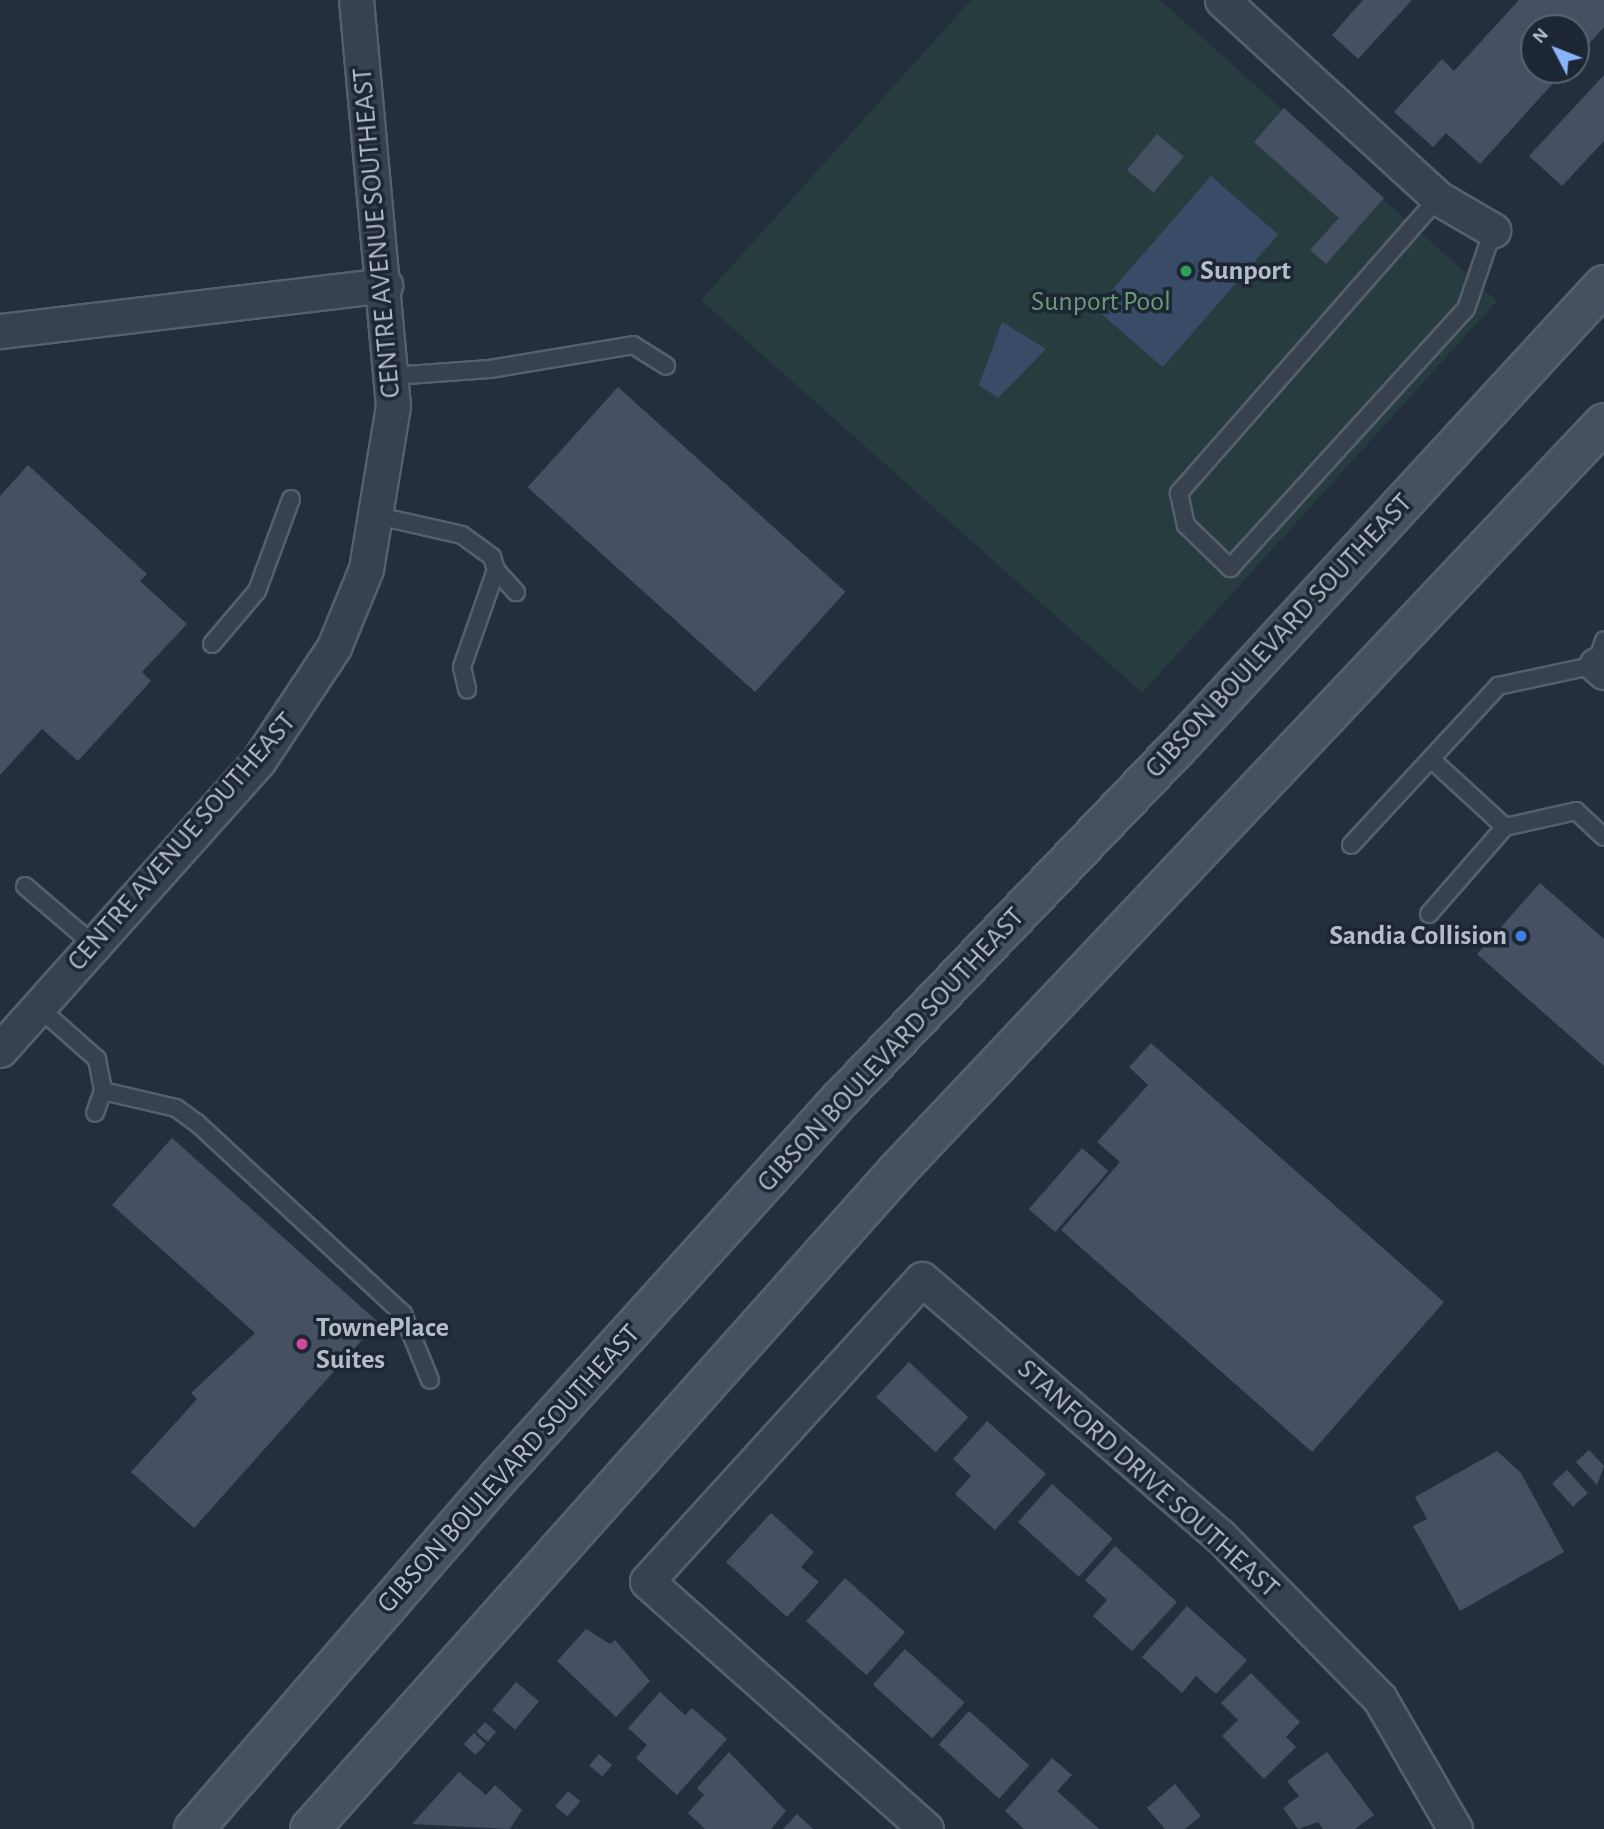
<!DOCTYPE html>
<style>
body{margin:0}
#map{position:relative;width:1604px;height:1829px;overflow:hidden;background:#242f3e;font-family:"Alegreya Sans",sans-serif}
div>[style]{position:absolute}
.green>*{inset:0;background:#263c3f}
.water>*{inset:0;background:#394c67;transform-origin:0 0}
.building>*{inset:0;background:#455162;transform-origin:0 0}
.roads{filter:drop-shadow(2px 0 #565f6c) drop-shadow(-2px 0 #565f6c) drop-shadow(0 2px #565f6c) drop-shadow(0 -2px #565f6c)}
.service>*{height:16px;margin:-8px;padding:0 8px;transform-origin:8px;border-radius:8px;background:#38414e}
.minor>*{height:33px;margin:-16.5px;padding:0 16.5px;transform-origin:16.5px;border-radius:16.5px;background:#38414e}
.secondary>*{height:38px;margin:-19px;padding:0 19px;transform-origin:19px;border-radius:19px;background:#465061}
.dots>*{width:19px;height:19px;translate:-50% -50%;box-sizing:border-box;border:4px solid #1d2633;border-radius:50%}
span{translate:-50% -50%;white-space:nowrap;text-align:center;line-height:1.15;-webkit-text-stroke:7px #1d2633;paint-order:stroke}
.street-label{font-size:28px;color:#b4bcc9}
.poi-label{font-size:28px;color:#b4bcc9;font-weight:700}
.left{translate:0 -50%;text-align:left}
.right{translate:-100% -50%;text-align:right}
.park-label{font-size:28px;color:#6b9a76}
.north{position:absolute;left:1520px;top:14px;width:70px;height:70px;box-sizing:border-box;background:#1d2633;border:2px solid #59626f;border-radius:50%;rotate:312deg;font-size:19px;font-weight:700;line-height:28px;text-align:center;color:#b4bcc9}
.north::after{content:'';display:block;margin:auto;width:24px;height:32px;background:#8ab4f8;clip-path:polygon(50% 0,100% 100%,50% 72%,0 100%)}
</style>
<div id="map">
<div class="green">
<div style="clip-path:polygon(971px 0,1160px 0,1497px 301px,1142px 693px,701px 300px)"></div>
</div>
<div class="water">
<div style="left:1211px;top:176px;width:89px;height:176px;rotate:41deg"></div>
<div style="clip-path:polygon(1002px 322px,1046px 349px,998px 398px,979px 385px)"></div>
</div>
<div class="building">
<div style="clip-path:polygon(1363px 0,1412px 0,1358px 59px,1332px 35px)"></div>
<div style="clip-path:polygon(1519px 0,1604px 0,1604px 27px,1576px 58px,1576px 28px,1534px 28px,1534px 70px,1565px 70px,1480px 164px,1446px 133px,1433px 147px,1394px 112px,1442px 59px,1454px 71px)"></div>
<div style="clip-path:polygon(1604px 75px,1604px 141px,1562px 186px,1529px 156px)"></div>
<div style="clip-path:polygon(1284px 108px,1384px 198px,1326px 264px,1310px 250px,1339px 218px,1254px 142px)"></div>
<div style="left:1157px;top:134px;width:35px;height:47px;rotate:40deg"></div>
<div style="left:618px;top:387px;width:306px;height:135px;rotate:42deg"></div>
<div style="clip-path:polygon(28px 465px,147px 574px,140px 581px,187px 624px,142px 672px,151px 681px,78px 761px,42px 729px,0 775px,0 496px)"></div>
<div style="clip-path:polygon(1540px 883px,1604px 939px,1604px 1066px,1477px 954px)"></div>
<div style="clip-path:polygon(1151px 1043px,1444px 1302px,1312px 1452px,1061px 1230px,1120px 1162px,1097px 1142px,1148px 1085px,1129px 1067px)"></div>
<div style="clip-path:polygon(172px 1138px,378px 1322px,194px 1528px,131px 1472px,197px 1399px,191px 1393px,255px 1333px,112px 1205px)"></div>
<div style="left:1082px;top:1148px;width:35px;height:81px;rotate:41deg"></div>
<div style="left:909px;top:1362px;width:81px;height:48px;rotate:43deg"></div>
<div style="clip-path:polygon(987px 1421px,1046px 1474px,995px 1530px,955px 1494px,971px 1476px,953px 1459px)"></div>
<div style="clip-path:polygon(1589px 1450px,1604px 1466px,1597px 1485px,1576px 1462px)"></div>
<div style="clip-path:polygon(1497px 1451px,1521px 1473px,1564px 1552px,1460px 1611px,1413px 1526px,1427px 1519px,1415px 1497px)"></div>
<div style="left:1567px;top:1470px;width:31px;height:20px;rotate:48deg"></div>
<div style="left:1052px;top:1484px;width:82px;height:51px;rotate:42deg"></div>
<div style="clip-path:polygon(771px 1513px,814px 1552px,801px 1567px,819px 1582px,787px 1617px,726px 1562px)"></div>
<div style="clip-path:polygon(1115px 1546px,1177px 1602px,1132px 1651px,1093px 1616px,1107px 1600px,1085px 1580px)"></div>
<div style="left:845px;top:1578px;width:81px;height:58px;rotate:42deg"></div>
<div style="clip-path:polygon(1187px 1606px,1247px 1660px,1216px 1694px,1196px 1676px,1182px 1693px,1142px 1657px)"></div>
<div style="clip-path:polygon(586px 1629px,610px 1644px,615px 1640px,650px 1681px,616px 1717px,557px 1661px)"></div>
<div style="left:905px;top:1649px;width:80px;height:48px;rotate:42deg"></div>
<div style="clip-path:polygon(1251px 1673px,1300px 1722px,1286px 1737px,1296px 1747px,1264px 1779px,1222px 1736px,1238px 1720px,1221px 1703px)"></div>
<div style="left:516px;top:1682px;width:30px;height:37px;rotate:40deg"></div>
<div style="clip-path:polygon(660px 1692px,685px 1715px,692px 1708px,727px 1739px,677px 1795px,636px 1758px,647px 1745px,628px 1728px)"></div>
<div style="left:969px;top:1711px;width:81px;height:45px;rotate:42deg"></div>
<div style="left:485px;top:1722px;width:15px;height:13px;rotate:42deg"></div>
<div style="left:474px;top:1733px;width:16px;height:15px;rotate:43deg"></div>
<div style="clip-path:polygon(729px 1752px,786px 1811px,771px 1829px,705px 1829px,688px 1813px,704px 1795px,697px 1788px)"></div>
<div style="clip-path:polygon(1327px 1752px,1374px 1815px,1355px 1829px,1323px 1829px,1318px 1822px,1298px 1829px,1283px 1808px,1299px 1796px,1287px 1781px)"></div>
<div style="left:599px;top:1754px;width:17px;height:15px;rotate:40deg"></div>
<div style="clip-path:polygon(1052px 1758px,1072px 1775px,1057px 1791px,1099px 1829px,1024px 1829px,1005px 1811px)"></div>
<div style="clip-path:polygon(459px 1772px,486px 1795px,495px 1785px,522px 1810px,510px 1829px,412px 1824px)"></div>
<div style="clip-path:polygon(1175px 1784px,1201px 1816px,1185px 1829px,1165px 1829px,1147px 1808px)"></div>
<div style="left:568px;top:1791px;width:16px;height:20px;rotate:40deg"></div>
<div style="clip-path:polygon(797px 1814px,813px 1829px,783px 1829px)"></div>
</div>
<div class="roads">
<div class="service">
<div style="left:1438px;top:198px;width:393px;rotate:131.3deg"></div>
<div style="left:1179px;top:493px;width:33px;rotate:78deg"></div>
<div style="left:1186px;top:525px;width:62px;rotate:44.3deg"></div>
<div style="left:1230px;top:568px;width:350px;rotate:-47.7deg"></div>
<div style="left:1466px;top:309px;width:83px;rotate:-71.1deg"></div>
<div style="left:393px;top:376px;width:97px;rotate:-4.1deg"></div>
<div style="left:490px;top:369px;width:145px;rotate:-9.5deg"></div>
<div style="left:633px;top:345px;width:39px;rotate:32deg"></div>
<div style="left:378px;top:516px;width:86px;rotate:12.7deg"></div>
<div style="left:462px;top:535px;width:37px;rotate:36deg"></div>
<div style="left:492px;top:557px;width:14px;rotate:73deg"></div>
<div style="left:496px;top:570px;width:103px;rotate:109.3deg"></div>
<div style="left:462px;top:667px;width:23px;rotate:77deg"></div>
<div style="left:496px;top:570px;width:30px;rotate:48deg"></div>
<div style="left:212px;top:644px;width:70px;rotate:-49.7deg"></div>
<div style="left:257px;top:591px;width:98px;rotate:-69.7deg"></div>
<div style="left:1505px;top:827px;width:73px;rotate:-12.7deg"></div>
<div style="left:1576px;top:811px;width:38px;rotate:43deg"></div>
<div style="left:1351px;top:845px;width:217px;rotate:-47.2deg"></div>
<div style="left:1498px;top:686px;width:100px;rotate:-12.1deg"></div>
<div style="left:1596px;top:665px;width:26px;rotate:-72deg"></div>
<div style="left:25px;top:886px;width:91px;rotate:40.5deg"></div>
<div style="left:1429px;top:914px;width:116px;rotate:-48.9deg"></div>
<div style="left:1505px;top:827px;width:100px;rotate:-137.4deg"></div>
<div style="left:38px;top:1007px;width:79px;rotate:41.4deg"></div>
<div style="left:97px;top:1059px;width:33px;rotate:79deg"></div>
<div style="left:103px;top:1091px;width:23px;rotate:110deg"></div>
<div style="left:103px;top:1091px;width:75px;rotate:13.1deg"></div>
<div style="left:176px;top:1108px;width:26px;rotate:36deg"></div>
<div style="left:197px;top:1123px;width:281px;rotate:42.8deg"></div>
<div style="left:403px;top:1314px;width:71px;rotate:67.8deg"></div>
</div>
<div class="minor">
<div style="left:1222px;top:0;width:293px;rotate:42.5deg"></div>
<div style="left:1438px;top:198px;width:64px;rotate:30.2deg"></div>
<div style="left:0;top:331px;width:388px;rotate:-6.8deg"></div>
<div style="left:1596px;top:665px;width:11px;rotate:41deg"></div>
<div style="left:0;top:1050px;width:389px;rotate:-48.2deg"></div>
<div style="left:259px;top:760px;width:136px;rotate:-56.4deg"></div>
<div style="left:334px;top:647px;width:84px;rotate:-67.7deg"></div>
<div style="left:366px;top:569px;width:165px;rotate:-80.6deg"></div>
<div style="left:393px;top:406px;width:408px;rotate:-95.2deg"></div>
<div style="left:926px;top:1829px;width:373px;rotate:-138.4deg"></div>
<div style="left:647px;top:1581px;width:408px;rotate:-47.7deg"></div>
<div style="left:922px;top:1279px;width:394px;rotate:40.8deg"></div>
<div style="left:1220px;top:1536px;width:228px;rotate:45.5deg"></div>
<div style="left:1380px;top:1699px;width:150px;rotate:60deg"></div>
</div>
<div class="secondary">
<div style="left:194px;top:1829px;width:464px;rotate:-49.1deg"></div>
<div style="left:498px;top:1478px;width:503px;rotate:-47.9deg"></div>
<div style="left:835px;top:1105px;width:504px;rotate:-46.21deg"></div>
<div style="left:1184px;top:741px;width:620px;rotate:-47.35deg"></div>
<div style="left:310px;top:1829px;width:882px;rotate:-48.26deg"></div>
<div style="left:897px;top:1171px;width:1029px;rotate:-46.61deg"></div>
</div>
</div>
<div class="dots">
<div style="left:1186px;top:271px;background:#2e9e5b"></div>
<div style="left:1521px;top:936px;background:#3f7fe0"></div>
<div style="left:302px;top:1344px;background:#d1479c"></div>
</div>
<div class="street-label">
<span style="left:377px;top:233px;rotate:-95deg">CENTRE AVENUE SOUTHEAST</span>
<span style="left:1279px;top:636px;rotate:-47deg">GIBSON BOULEVARD SOUTHEAST</span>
<span style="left:182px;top:842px;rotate:-49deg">CENTRE AVENUE SOUTHEAST</span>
<span style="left:891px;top:1050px;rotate:-47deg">GIBSON BOULEVARD SOUTHEAST</span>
<span style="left:509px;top:1469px;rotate:-48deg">GIBSON BOULEVARD SOUTHEAST</span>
<span style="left:1148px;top:1479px;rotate:42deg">STANFORD DRIVE SOUTHEAST</span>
</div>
<div class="poi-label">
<span class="left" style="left:1200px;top:271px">Sunport</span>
<span class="right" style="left:1507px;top:936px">Sandia Collision</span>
<span class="left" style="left:316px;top:1344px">TownePlace<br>Suites</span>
</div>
<div class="park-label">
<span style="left:1101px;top:302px">Sunport Pool</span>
</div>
<div class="north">N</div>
</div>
